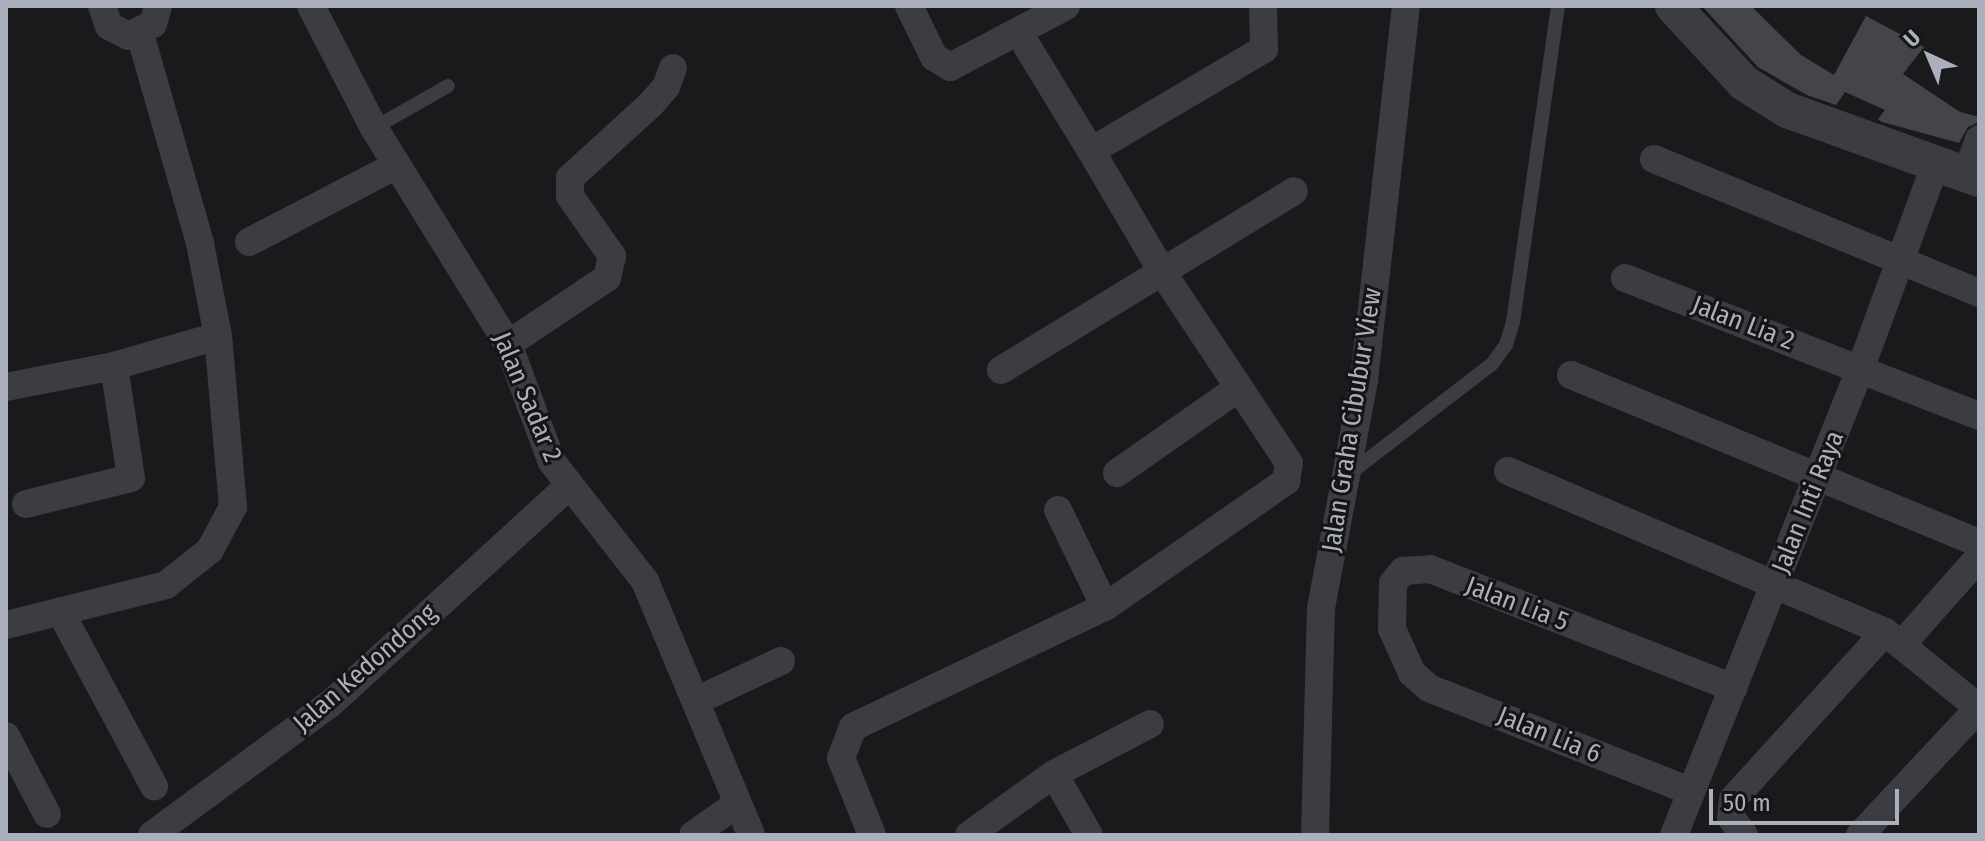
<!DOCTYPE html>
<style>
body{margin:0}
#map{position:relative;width:1985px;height:841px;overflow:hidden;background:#1a1a1c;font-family:"Fira Sans Condensed",sans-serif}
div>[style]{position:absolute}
.building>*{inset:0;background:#444549}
.service>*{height:14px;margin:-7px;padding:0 7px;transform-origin:7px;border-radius:7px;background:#3c3d43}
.minor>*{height:28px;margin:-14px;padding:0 14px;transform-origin:14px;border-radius:14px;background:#3c3d43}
.tertiary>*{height:36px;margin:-18px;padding:0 18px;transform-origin:18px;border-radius:18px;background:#3c3d43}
span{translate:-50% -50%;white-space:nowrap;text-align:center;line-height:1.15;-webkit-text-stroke:6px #151517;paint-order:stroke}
.street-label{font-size:26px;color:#acb0bc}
.frame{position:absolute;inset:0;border:8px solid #acb0bc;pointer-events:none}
.north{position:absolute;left:1889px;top:16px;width:80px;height:80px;-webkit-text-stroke:6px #151517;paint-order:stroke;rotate:316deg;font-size:22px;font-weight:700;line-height:32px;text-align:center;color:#acb0bc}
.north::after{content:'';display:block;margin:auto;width:28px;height:36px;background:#acb0bc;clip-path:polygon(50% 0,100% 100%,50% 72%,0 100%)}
.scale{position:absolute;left:1709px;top:789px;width:190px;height:36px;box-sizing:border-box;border:4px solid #acb0bc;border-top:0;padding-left:10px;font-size:24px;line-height:28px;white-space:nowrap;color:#acb0bc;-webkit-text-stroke:6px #151517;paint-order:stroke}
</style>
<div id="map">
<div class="building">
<div style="clip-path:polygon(1702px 6px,1751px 6px,1801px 55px,1834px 75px,1866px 16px,1924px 47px,1903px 74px,1960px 112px,1979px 117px,1979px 122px,1968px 127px,1959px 143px,1882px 122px,1878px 119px,1885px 110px,1845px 92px,1836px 105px,1807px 95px,1758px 67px)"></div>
</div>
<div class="service">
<div style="left:374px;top:128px;width:85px;rotate:-29.6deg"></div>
<div style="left:1349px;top:474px;width:180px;rotate:-37.6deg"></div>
<div style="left:1492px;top:364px;width:24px;rotate:-54deg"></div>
<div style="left:1506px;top:345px;width:24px;rotate:-73deg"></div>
<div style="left:1513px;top:322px;width:319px;rotate:-81.9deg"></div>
</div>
<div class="minor">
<div style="left:102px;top:6px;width:21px;rotate:71deg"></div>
<div style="left:109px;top:26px;width:22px;rotate:27deg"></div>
<div style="left:129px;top:36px;width:27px;rotate:-27deg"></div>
<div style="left:153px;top:24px;width:19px;rotate:-74deg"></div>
<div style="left:311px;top:6px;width:137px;rotate:62.7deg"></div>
<div style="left:374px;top:128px;width:254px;rotate:58.2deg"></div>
<div style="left:508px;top:344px;width:126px;rotate:69.6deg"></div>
<div style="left:552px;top:462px;width:151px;rotate:52deg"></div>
<div style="left:645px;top:581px;width:275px;rotate:67.3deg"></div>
<div style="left:909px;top:6px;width:57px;rotate:63.9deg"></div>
<div style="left:934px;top:57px;width:19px;rotate:32deg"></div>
<div style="left:950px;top:67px;width:131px;rotate:-27.7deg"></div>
<div style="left:1019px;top:33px;width:138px;rotate:58.6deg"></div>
<div style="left:1654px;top:159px;width:352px;rotate:22.4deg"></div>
<div style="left:1966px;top:175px;width:38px;rotate:-70deg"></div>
<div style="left:249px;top:242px;width:167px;rotate:-27.5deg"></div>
<div style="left:1625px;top:278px;width:380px;rotate:21.3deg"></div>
<div style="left:508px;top:344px;width:119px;rotate:-33.7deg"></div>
<div style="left:607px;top:278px;width:23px;rotate:-77deg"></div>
<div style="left:612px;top:256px;width:73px;rotate:-125deg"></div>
<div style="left:570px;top:196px;width:18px;rotate:-90deg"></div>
<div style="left:570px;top:178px;width:110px;rotate:-42.4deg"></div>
<div style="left:651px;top:104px;width:23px;rotate:-49deg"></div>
<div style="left:666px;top:87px;width:20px;rotate:-70deg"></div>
<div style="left:1001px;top:370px;width:343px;rotate:-31.4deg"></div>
<div style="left:1571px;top:375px;width:441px;rotate:22.4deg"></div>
<div style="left:6px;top:387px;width:110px;rotate:-11deg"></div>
<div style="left:114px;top:366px;width:108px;rotate:-16.1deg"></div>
<div style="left:1508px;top:471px;width:410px;rotate:23.1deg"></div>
<div style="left:1885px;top:632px;width:121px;rotate:39deg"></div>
<div style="left:1117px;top:473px;width:146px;rotate:-35deg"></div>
<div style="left:26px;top:504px;width:108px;rotate:-13.9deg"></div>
<div style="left:131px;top:478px;width:113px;rotate:-98.6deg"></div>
<div style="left:1058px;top:510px;width:108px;rotate:64.1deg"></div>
<div style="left:60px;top:611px;width:199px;rotate:61.8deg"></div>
<div style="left:6px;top:625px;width:165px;rotate:-14deg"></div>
<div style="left:166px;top:585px;width:56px;rotate:-38.5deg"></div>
<div style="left:210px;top:550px;width:49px;rotate:-61.9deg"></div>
<div style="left:233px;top:507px;width:172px;rotate:-95deg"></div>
<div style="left:218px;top:336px;width:95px;rotate:-101deg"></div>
<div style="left:200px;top:243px;width:217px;rotate:-106deg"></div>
<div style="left:1903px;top:643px;width:115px;rotate:-48.5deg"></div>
<div style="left:696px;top:701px;width:94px;rotate:-25.2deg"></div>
<div style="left:6px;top:736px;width:88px;rotate:62.3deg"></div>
<div style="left:1054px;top:774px;width:108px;rotate:-27.5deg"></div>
<div style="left:1690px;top:791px;width:281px;rotate:-158.5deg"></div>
<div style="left:1429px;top:688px;width:23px;rotate:-139deg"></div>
<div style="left:1412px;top:673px;width:48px;rotate:-114.4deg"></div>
<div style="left:1392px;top:629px;width:46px;rotate:-88.8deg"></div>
<div style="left:1393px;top:583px;width:16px;rotate:-50deg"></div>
<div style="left:1403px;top:571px;width:27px;rotate:-4deg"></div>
<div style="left:1430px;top:569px;width:326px;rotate:21.4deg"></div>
<div style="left:152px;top:835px;width:221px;rotate:-36.4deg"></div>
<div style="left:330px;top:704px;width:322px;rotate:-42.4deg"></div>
<div style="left:693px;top:835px;width:54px;rotate:-35.2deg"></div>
<div style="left:872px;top:835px;width:83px;rotate:-111.9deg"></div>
<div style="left:841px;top:758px;width:33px;rotate:-69deg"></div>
<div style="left:853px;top:727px;width:279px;rotate:-25.5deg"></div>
<div style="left:1105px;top:607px;width:221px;rotate:-34.8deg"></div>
<div style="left:1286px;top:481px;width:18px;rotate:-81deg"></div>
<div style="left:1289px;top:463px;width:228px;rotate:-123.6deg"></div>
<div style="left:1163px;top:273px;width:142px;rotate:-120.5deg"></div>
<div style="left:1091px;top:151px;width:201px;rotate:-30.5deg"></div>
<div style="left:1264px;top:49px;width:43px;rotate:-91.3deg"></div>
<div style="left:969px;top:835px;width:105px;rotate:-35.7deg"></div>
<div style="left:1054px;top:774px;width:70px;rotate:60.2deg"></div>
<div style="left:1315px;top:835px;width:227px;rotate:-88.5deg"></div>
<div style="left:1321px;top:608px;width:232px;rotate:-79.3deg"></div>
<div style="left:1364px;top:380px;width:376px;rotate:-83.6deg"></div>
<div style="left:1674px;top:835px;width:504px;rotate:-68.22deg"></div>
<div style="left:1861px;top:367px;width:214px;rotate:-69.8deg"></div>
<div style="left:1744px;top:835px;width:21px;rotate:-127deg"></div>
<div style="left:1731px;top:818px;width:19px;rotate:-84deg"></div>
<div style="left:1733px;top:799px;width:226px;rotate:-47.7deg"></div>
<div style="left:1860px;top:835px;width:174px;rotate:-46.9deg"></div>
</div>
<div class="tertiary">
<div style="left:1673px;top:6px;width:105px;rotate:47.3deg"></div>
<div style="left:1744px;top:83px;width:51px;rotate:32.1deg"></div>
<div style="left:1787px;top:110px;width:204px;rotate:19.8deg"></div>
</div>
<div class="street-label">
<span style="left:1743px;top:323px;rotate:21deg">Jalan Lia 2</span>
<span style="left:527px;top:397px;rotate:67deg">Jalan Sadar 2</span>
<span style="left:1352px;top:420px;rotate:-81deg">Jalan Graha Cibubur View</span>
<span style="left:1808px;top:502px;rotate:-68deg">Jalan Inti Raya</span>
<span style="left:1517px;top:604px;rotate:21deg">Jalan Lia 5</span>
<span style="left:365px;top:668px;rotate:-41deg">Jalan Kedondong</span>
<span style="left:1549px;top:735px;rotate:22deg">Jalan Lia 6</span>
</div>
<div class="frame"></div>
<div class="north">U</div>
<div class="scale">50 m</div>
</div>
